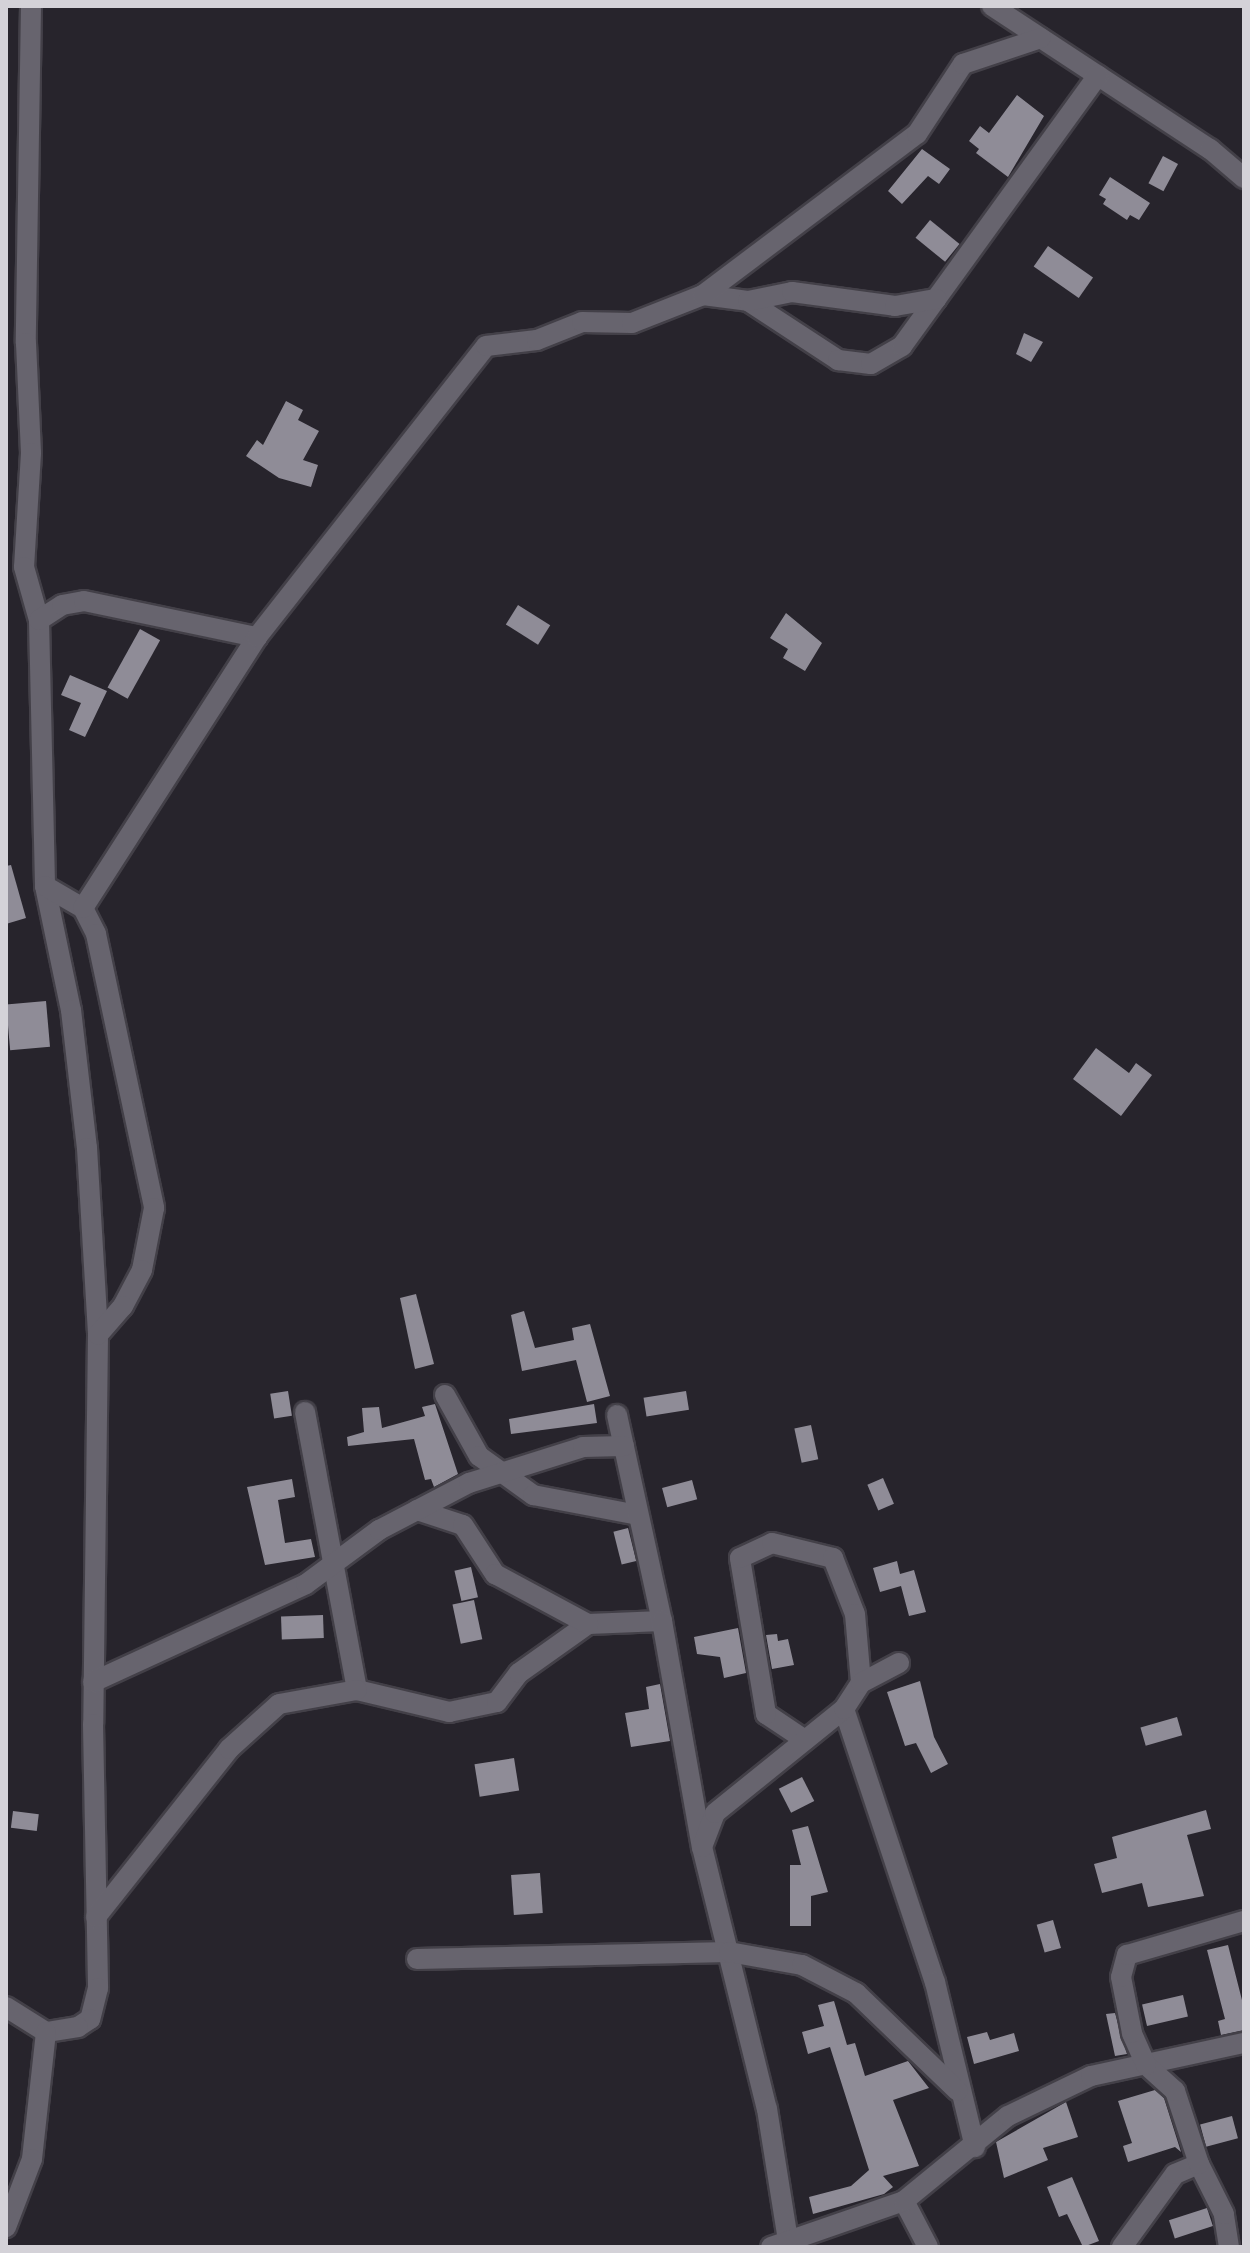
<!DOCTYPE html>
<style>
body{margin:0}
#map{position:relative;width:1250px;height:2253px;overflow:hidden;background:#27242c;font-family:"Noto Serif",serif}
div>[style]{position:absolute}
.building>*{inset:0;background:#8f8c97;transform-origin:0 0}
.roads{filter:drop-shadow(2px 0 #434048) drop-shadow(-2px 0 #434048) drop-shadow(0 2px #434048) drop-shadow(0 -2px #434048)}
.street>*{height:20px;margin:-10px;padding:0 10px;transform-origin:10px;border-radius:10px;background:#67646e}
span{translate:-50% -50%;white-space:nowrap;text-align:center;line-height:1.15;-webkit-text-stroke:8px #27242c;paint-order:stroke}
.frame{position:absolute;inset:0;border:8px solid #d4d2d8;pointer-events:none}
</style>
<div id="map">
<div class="building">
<div style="clip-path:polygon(1017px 95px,1044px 116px,1008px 177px,976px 153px,979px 149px,969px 141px,980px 126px,989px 133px)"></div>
<div style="clip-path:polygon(922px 149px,950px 169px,939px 184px,928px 176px,902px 204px,888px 191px)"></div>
<div style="left:1163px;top:156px;width:17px;height:31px;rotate:28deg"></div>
<div style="clip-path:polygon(1110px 177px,1150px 203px,1139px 220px,1130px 215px,1127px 220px,1103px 204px,1106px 199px,1099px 195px)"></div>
<div style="left:930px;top:220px;width:38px;height:23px;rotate:39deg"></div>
<div style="left:1048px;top:246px;width:55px;height:25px;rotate:35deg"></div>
<div style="clip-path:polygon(1024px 333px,1043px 342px,1031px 362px,1016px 354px)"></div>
<div style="clip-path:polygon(286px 401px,303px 410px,298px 420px,319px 431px,303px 460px,318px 465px,311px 487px,279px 478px,246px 456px,257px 440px,263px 445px)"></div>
<div style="left:518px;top:605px;width:38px;height:23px;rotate:32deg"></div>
<div style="clip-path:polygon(786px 613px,822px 643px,805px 671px,783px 658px,788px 649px,770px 638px)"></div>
<div style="left:140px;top:629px;width:23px;height:67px;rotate:29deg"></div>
<div style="clip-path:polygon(70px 675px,107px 691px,85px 737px,69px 730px,81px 703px,61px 695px)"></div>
<div style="clip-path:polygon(11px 865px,26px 918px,6px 924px,6px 866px)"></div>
<div style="left:46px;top:1001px;width:46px;height:40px;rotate:85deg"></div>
<div style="clip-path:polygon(1096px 1048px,1129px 1073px,1136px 1063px,1152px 1075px,1121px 1116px,1073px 1079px)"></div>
<div style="clip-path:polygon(416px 1294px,434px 1364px,415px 1369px,400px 1298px)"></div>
<div style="clip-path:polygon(524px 1311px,535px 1348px,574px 1340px,572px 1328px,590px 1324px,610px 1396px,587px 1402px,576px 1360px,522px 1371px,511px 1315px)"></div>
<div style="left:288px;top:1391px;width:25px;height:18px;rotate:81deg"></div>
<div style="left:686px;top:1391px;width:19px;height:43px;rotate:81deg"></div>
<div style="clip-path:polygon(435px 1404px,458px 1474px,434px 1487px,431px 1479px,425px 1480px,414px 1439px,348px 1446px,347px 1437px,364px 1432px,362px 1408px,379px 1407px,382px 1428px,425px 1416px,422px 1407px)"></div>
<div style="clip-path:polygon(594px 1404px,597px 1423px,511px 1434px,509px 1419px)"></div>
<div style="left:811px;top:1425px;width:35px;height:17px;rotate:78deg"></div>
<div style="left:883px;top:1478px;width:28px;height:17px;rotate:67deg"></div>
<div style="clip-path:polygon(292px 1479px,295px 1497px,278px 1500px,285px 1543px,311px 1539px,315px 1557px,265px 1565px,247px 1487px)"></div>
<div style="left:692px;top:1480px;width:20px;height:31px;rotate:75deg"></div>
<div style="left:628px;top:1528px;width:34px;height:15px;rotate:76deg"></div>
<div style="clip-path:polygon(897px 1561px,900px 1574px,914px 1570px,926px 1612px,909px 1616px,901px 1586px,880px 1592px,873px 1568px)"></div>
<div style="left:471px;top:1567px;width:31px;height:17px;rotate:77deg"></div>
<div style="left:474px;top:1600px;width:40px;height:22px;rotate:78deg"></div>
<div style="left:323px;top:1615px;width:23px;height:42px;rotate:88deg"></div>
<div style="clip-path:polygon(738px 1628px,746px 1673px,724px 1678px,720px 1657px,697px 1654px,694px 1637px)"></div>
<div style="clip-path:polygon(777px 1634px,778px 1641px,788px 1639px,794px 1665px,772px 1669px,766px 1635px)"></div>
<div style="clip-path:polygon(920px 1681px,934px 1737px,948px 1764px,931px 1773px,916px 1743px,905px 1746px,887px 1692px)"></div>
<div style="clip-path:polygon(660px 1684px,670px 1741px,631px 1747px,625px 1713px,649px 1709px,646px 1687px)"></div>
<div style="left:1177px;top:1717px;width:19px;height:38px;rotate:74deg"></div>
<div style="left:514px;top:1758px;width:33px;height:40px;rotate:81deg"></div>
<div style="left:802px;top:1777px;width:27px;height:26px;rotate:63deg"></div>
<div style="clip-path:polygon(1206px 1810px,1211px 1829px,1187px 1835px,1204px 1896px,1148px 1907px,1142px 1883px,1102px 1893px,1094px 1864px,1117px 1858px,1112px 1837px)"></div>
<div style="left:13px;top:1811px;width:26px;height:17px;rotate:7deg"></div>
<div style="clip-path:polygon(808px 1826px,828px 1892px,811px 1896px,811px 1926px,790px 1926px,790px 1865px,801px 1865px,792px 1830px)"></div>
<div style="left:540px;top:1873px;width:40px;height:29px;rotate:86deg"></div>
<div style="left:1053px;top:1920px;width:29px;height:17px;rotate:74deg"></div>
<div style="clip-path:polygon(1228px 1945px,1244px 2008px,1244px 2030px,1221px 2035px,1218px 2021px,1225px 2019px,1207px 1950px)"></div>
<div style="left:1183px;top:1995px;width:22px;height:42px;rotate:77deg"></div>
<div style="clip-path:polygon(834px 2001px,847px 2045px,855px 2043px,865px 2076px,908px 2061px,929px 2088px,893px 2100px,919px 2166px,883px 2176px,893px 2187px,884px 2194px,813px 2214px,809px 2197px,851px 2186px,869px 2170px,830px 2047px,808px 2054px,802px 2032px,824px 2026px,818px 2005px)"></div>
<div style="clip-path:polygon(1115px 2013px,1127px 2054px,1115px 2056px,1106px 2014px)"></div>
<div style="clip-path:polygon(987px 2032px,990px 2040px,1014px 2033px,1019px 2051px,974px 2064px,967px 2037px)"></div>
<div style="clip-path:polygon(1155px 2090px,1164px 2098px,1181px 2152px,1175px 2147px,1128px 2162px,1123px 2146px,1132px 2143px,1118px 2101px)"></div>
<div style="clip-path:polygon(1066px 2102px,1078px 2137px,1043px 2148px,1048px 2160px,1004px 2178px,996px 2142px)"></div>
<div style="left:1232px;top:2116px;width:23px;height:33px;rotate:75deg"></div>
<div style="clip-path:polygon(1072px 2177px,1099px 2241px,1083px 2247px,1067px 2214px,1059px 2217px,1047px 2187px)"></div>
<div style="left:1207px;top:2208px;width:19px;height:40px;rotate:72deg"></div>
</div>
<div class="roads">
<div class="street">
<div style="left:31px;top:6px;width:337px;rotate:90.9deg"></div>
<div style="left:26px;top:343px;width:110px;rotate:87.4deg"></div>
<div style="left:31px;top:453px;width:114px;rotate:93.5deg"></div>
<div style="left:24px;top:567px;width:55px;rotate:74.2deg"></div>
<div style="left:39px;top:620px;width:266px;rotate:88.7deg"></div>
<div style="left:45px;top:886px;width:127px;rotate:78.2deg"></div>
<div style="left:71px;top:1010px;width:139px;rotate:83.4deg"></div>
<div style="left:87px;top:1148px;width:187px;rotate:86.6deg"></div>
<div style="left:98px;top:1335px;width:389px;rotate:90.7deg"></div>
<div style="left:93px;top:1724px;width:264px;rotate:88.9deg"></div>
<div style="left:98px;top:1988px;width:32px;rotate:104deg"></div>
<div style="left:90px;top:2019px;width:14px;rotate:146deg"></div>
<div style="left:78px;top:2027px;width:32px;rotate:171deg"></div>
<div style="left:992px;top:6px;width:261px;rotate:33.3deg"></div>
<div style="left:1210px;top:149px;width:45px;rotate:40.5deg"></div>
<div style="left:703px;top:295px;width:45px;rotate:7.6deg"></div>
<div style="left:748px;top:301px;width:108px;rotate:33.2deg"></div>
<div style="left:838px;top:360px;width:33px;rotate:7deg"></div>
<div style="left:871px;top:364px;width:36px;rotate:-30deg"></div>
<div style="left:902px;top:346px;width:334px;rotate:-54.1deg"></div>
<div style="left:748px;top:301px;width:45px;rotate:-11.6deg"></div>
<div style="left:792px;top:292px;width:104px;rotate:7.7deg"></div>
<div style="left:895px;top:306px;width:42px;rotate:-9.7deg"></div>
<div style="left:39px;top:620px;width:27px;rotate:-33deg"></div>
<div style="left:62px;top:605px;width:22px;rotate:-10deg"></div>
<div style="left:84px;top:601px;width:177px;rotate:11.8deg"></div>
<div style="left:45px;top:886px;width:44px;rotate:30.1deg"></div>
<div style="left:83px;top:908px;width:29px;rotate:63deg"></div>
<div style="left:96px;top:934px;width:280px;rotate:78deg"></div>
<div style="left:154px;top:1208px;width:63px;rotate:101deg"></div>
<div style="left:142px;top:1270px;width:41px;rotate:117.8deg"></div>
<div style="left:123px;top:1306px;width:38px;rotate:131deg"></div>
<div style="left:83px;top:908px;width:322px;rotate:-57.3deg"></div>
<div style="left:257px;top:637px;width:370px;rotate:-51.8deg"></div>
<div style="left:486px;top:346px;width:51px;rotate:-6.7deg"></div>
<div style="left:537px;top:340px;width:48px;rotate:-21.8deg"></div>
<div style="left:582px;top:322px;width:50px;rotate:1.1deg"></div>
<div style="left:632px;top:323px;width:76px;rotate:-21.5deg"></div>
<div style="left:703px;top:295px;width:268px;rotate:-37deg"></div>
<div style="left:917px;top:134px;width:84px;rotate:-56.7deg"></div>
<div style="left:963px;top:64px;width:82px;rotate:-18.4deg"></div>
<div style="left:445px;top:1395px;width:70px;rotate:60.9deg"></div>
<div style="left:479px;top:1456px;width:67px;rotate:35.8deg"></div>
<div style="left:533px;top:1495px;width:107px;rotate:10.8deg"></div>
<div style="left:305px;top:1412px;width:283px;rotate:79.4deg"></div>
<div style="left:357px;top:1690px;width:95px;rotate:13.4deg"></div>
<div style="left:449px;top:1712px;width:49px;rotate:-11.8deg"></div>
<div style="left:497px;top:1702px;width:36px;rotate:-53deg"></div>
<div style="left:519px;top:1673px;width:85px;rotate:-35.4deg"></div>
<div style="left:588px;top:1624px;width:74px;rotate:-2.3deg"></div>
<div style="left:617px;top:1415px;width:211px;rotate:77.7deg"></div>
<div style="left:662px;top:1621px;width:230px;rotate:80deg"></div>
<div style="left:702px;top:1847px;width:270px;rotate:76.1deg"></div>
<div style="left:767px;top:2109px;width:140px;rotate:80.9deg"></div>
<div style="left:417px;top:1510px;width:48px;rotate:18.1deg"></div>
<div style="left:463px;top:1525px;width:59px;rotate:56.9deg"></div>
<div style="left:495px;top:1574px;width:106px;rotate:28.3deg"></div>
<div style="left:93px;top:1682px;width:234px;rotate:-24.7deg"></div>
<div style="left:306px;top:1584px;width:91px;rotate:-36.5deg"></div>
<div style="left:379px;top:1530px;width:102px;rotate:-27.6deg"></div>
<div style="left:469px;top:1483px;width:120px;rotate:-17.5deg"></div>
<div style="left:583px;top:1447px;width:41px;rotate:-1.4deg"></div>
<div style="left:844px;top:1709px;width:288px;rotate:71.6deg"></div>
<div style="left:935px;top:1982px;width:170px;rotate:76.4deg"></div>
<div style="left:805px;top:1740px;width:47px;rotate:-146.3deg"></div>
<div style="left:766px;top:1714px;width:158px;rotate:-99.5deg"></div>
<div style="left:740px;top:1558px;width:35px;rotate:-25deg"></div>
<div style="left:772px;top:1543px;width:63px;rotate:13.8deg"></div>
<div style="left:833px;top:1558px;width:60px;rotate:68.6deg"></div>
<div style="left:855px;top:1614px;width:69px;rotate:85deg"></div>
<div style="left:702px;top:1847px;width:36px;rotate:-69deg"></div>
<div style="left:715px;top:1813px;width:166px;rotate:-38.9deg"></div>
<div style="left:844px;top:1709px;width:31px;rotate:-57deg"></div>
<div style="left:861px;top:1683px;width:43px;rotate:-27.8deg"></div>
<div style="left:96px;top:1917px;width:214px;rotate:-51.6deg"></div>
<div style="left:229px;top:1749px;width:67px;rotate:-42deg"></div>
<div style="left:279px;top:1704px;width:79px;rotate:-10.2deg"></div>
<div style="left:417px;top:1959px;width:312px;rotate:-1.3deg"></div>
<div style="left:729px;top:1952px;width:74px;rotate:10.1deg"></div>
<div style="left:802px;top:1965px;width:61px;rotate:27.4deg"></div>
<div style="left:856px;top:1993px;width:141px;rotate:43.9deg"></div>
<div style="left:6px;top:2007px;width:47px;rotate:32deg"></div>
<div style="left:46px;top:2032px;width:128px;rotate:96.3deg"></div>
<div style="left:32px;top:2159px;width:73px;rotate:110.9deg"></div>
<div style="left:904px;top:2201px;width:52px;rotate:62.4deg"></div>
<div style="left:771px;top:2247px;width:141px;rotate:-19.1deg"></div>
<div style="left:904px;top:2201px;width:134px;rotate:-39.3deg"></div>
<div style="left:1008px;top:2116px;width:92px;rotate:-25.7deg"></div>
<div style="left:1091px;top:2076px;width:157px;rotate:-12.2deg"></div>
<div style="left:1122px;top:2247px;width:90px;rotate:-54deg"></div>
<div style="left:1175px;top:2174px;width:26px;rotate:-23deg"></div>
<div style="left:1229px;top:2247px;width:33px;rotate:-99deg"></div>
<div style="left:1224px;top:2214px;width:56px;rotate:-116.6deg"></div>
<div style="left:1199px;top:2164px;width:77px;rotate:-108.2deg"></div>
<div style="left:1175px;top:2091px;width:39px;rotate:-138deg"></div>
<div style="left:1146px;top:2065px;width:35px;rotate:-114deg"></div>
<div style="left:1132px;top:2033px;width:57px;rotate:-101.1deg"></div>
<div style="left:1121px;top:1977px;width:23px;rotate:-75deg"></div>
<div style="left:1127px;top:1955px;width:122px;rotate:-16.2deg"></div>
</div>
</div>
<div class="frame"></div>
</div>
